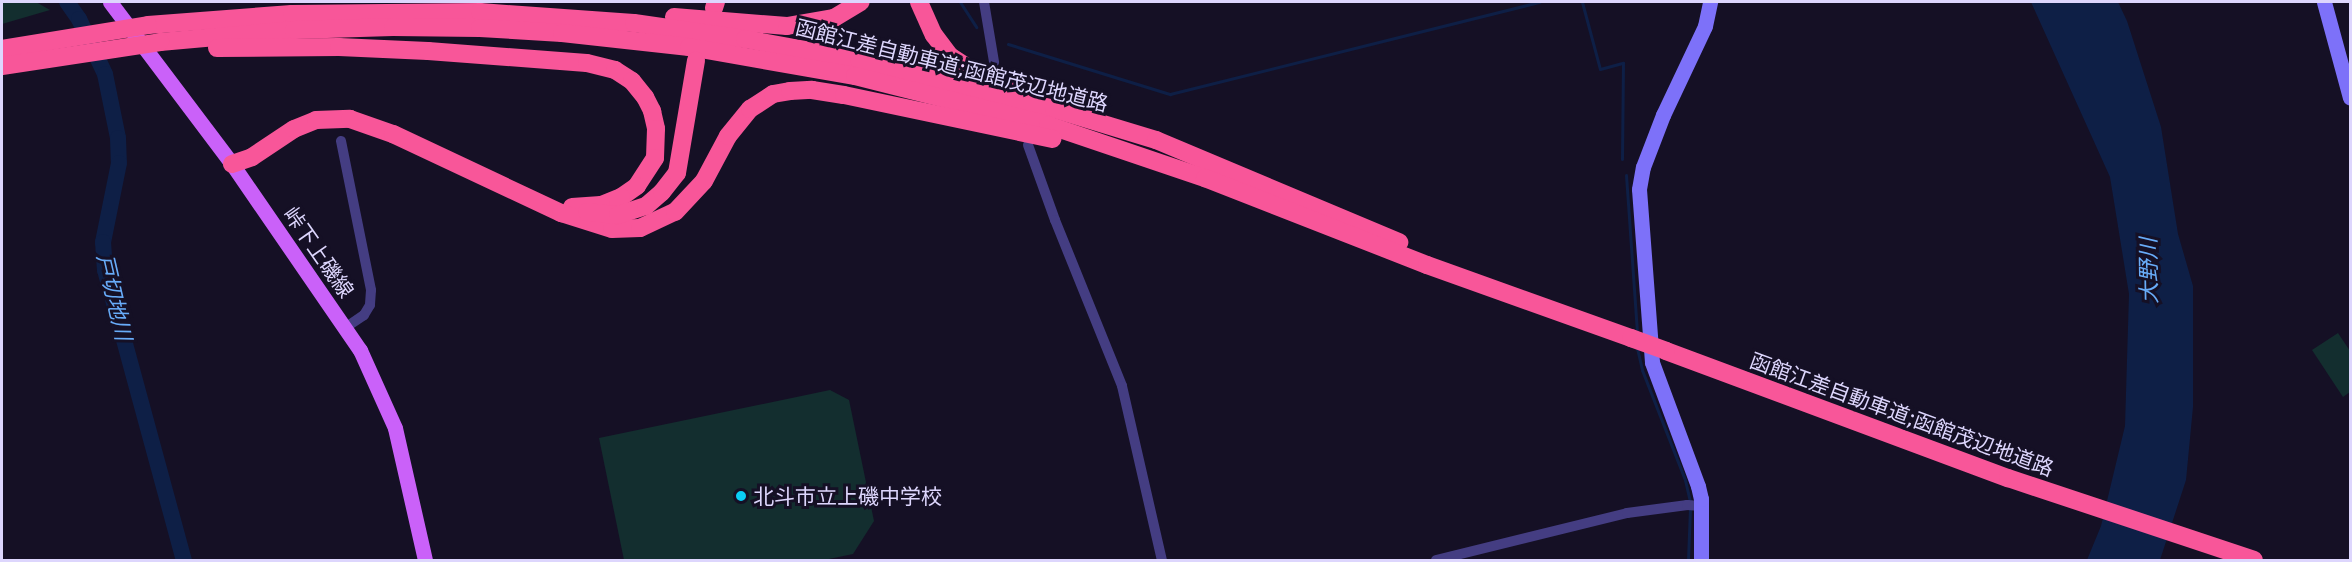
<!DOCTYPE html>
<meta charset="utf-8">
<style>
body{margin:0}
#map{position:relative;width:2352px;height:562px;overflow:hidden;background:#151025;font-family:"Golos Text","Noto Sans JP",sans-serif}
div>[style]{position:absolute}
.green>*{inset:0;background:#132e2f}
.water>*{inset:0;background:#0e1f46}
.stream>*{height:3px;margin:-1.5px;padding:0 1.5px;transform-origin:1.5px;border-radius:1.5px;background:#0e1f46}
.river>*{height:16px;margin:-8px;padding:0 8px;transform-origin:8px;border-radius:8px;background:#0e1f46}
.street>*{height:10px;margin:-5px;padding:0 5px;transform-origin:5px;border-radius:5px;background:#443d82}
.secondary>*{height:15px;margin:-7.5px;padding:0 7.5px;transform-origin:7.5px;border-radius:7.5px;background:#7d71f9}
.primary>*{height:15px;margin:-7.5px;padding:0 7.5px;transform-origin:7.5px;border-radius:7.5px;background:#ca61f9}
.highway>*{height:18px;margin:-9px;padding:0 9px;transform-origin:9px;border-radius:9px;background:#f85699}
.highway-bridge>*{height:18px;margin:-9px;padding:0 9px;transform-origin:9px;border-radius:9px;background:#f85699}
.dots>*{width:16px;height:16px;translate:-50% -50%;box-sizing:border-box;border:3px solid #151025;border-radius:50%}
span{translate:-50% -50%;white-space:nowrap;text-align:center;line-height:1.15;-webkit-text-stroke:6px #151025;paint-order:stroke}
.street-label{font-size:21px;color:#ddd6fd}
.poi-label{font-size:21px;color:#ddd6fd}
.left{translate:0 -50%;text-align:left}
.water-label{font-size:22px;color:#68acf9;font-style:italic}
.frame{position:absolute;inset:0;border:3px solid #ddd6fd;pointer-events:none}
</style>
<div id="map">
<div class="green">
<div style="clip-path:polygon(2px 2px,36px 2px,50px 10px,2px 24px)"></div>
<div style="clip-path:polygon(2338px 333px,2350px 351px,2350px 392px,2343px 397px,2312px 350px)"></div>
<div style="clip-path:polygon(830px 390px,849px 400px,874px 521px,853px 554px,824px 560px,624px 560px,599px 438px)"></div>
</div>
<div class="water">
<div style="clip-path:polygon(2031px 2px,2118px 2px,2127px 21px,2161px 127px,2178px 234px,2193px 286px,2193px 407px,2186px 480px,2160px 560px,2087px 560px,2101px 526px,2125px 426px,2129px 294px,2110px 177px)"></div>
</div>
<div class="stream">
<div style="left:960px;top:2px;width:30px;rotate:57deg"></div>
<div style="left:1582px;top:2px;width:69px;rotate:75deg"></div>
<div style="left:1600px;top:69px;width:24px;rotate:-15deg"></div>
<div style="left:1623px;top:63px;width:96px;rotate:90.6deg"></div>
<div style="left:1008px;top:44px;width:170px;rotate:17.2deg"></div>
<div style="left:1170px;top:94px;width:381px;rotate:-14deg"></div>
<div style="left:1626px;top:175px;width:157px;rotate:86deg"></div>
<div style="left:1637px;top:348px;width:23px;rotate:77deg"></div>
<div style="left:1642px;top:370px;width:118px;rotate:68.6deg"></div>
<div style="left:1685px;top:480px;width:23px;rotate:77deg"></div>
<div style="left:1688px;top:560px;width:51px;rotate:-87.8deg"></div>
</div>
<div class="river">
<div style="left:67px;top:2px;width:21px;rotate:55deg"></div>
<div style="left:79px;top:19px;width:61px;rotate:64.7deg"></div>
<div style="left:105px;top:74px;width:65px;rotate:78.5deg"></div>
<div style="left:118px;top:138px;width:25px;rotate:88deg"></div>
<div style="left:119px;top:163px;width:81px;rotate:101.4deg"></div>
<div style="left:103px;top:242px;width:28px;rotate:86deg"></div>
<div style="left:105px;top:270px;width:301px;rotate:74.8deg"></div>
</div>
<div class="street">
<div style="left:984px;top:2px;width:61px;rotate:80.5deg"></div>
<div style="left:341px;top:141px;width:152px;rotate:78.6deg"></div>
<div style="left:371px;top:290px;width:15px;rotate:94deg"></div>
<div style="left:370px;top:305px;width:12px;rotate:121deg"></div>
<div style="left:364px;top:315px;width:22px;rotate:146deg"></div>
<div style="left:1028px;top:145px;width:80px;rotate:70.2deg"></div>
<div style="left:1055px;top:220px;width:179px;rotate:68deg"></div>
<div style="left:1122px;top:386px;width:179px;rotate:77.1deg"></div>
<div style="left:1436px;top:560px;width:197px;rotate:-13.8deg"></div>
<div style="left:1627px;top:513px;width:61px;rotate:-7.6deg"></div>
<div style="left:1687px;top:505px;width:14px;rotate:4deg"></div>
</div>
<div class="secondary">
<div style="left:2324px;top:2px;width:99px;rotate:74.8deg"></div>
<div style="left:1701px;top:560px;width:61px;rotate:-90deg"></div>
<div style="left:1701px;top:499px;width:13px;rotate:-103deg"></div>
<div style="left:1698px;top:486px;width:132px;rotate:-110.4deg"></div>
<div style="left:1652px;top:362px;width:173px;rotate:-94.3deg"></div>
<div style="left:1639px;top:189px;width:22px;rotate:-80deg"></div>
<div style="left:1643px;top:167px;width:56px;rotate:-69deg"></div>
<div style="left:1663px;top:115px;width:98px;rotate:-64.7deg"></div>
<div style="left:1705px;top:26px;width:25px;rotate:-78deg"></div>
</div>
<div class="primary">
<div style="left:110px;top:2px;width:203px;rotate:53deg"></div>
<div style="left:232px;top:164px;width:226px;rotate:55.5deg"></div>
<div style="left:360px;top:350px;width:85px;rotate:65.8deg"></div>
<div style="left:395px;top:428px;width:135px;rotate:77.2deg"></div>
</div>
<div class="highway">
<div style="left:919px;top:2px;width:36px;rotate:66deg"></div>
<div style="left:934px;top:35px;width:26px;rotate:53deg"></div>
<div style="left:950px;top:56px;width:27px;rotate:33deg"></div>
<div style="left:973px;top:71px;width:49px;rotate:25.5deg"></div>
<div style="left:714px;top:8px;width:6px;rotate:-72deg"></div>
<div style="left:674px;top:17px;width:113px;rotate:4.6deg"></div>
<div style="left:787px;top:26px;width:48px;rotate:-9.7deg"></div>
<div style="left:834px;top:18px;width:31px;rotate:-31deg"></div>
<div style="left:148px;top:25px;width:144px;rotate:-4.4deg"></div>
<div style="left:292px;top:14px;width:188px;rotate:-0.6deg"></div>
<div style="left:480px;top:12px;width:154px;rotate:4.1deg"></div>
<div style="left:634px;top:23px;width:112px;rotate:8.2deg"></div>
<div style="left:745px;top:39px;width:116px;rotate:10.4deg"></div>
<div style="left:859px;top:60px;width:201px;rotate:14.1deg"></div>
<div style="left:1054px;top:109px;width:107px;rotate:16.9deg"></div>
<div style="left:1156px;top:140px;width:264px;rotate:22.8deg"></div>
<div style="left:160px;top:42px;width:135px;rotate:-5.1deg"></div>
<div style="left:294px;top:30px;width:99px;rotate:-1.7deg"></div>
<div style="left:393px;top:27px;width:87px;rotate:0.7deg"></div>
<div style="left:480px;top:28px;width:82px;rotate:3.5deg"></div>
<div style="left:562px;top:33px;width:128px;rotate:6.3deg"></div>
<div style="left:689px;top:47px;width:169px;rotate:9.9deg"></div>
<div style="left:855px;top:76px;width:199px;rotate:14.2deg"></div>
<div style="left:1048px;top:125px;width:166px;rotate:18.7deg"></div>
<div style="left:1205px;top:178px;width:238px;rotate:21.4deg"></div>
<div style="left:1427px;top:265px;width:217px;rotate:19.7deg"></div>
<div style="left:217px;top:48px;width:122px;rotate:-0.5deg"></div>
<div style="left:339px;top:47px;width:89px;rotate:2.6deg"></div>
<div style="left:428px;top:51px;width:159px;rotate:4.3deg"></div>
<div style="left:587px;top:63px;width:29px;rotate:14deg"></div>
<div style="left:615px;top:70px;width:20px;rotate:33deg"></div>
<div style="left:632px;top:81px;width:21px;rotate:51deg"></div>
<div style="left:645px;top:97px;width:16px;rotate:63deg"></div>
<div style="left:652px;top:111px;width:18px;rotate:77deg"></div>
<div style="left:656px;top:129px;width:29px;rotate:92deg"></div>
<div style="left:655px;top:158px;width:33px;rotate:123deg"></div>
<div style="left:637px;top:186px;width:19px;rotate:145deg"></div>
<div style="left:621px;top:197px;width:22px;rotate:158deg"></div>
<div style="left:601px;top:205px;width:29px;rotate:176deg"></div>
<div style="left:232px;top:164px;width:21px;rotate:-19deg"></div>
<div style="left:252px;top:157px;width:50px;rotate:-33.7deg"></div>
<div style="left:294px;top:129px;width:24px;rotate:-22deg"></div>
<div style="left:316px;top:120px;width:34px;rotate:-2deg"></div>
<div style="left:350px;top:119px;width:46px;rotate:19.2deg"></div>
<div style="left:393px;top:134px;width:186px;rotate:25.2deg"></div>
<div style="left:561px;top:213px;width:53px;rotate:17.4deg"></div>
<div style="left:612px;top:229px;width:28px;rotate:-2deg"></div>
<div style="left:640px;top:228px;width:38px;rotate:-25deg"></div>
<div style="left:675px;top:212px;width:42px;rotate:-46.9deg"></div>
<div style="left:704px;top:181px;width:51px;rotate:-61.9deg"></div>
<div style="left:728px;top:136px;width:35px;rotate:-51deg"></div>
<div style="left:750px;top:109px;width:27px;rotate:-33deg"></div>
<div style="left:773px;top:94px;width:17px;rotate:-10deg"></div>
<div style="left:790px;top:91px;width:22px;rotate:-3deg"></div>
<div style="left:812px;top:90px;width:32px;rotate:9deg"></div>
<div style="left:844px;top:95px;width:213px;rotate:11.9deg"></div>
<div style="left:587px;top:212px;width:31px;rotate:6deg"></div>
<div style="left:618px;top:215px;width:29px;rotate:-18deg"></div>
<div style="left:646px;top:206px;width:21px;rotate:-41deg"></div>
<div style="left:662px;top:192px;width:24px;rotate:-52deg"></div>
<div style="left:677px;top:173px;width:114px;rotate:-80.4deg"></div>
<div style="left:1666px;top:351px;width:365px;rotate:20.4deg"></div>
<div style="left:2008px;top:478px;width:259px;rotate:18.4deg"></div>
</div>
<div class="highway-bridge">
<div style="left:2px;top:49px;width:148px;rotate:-9.3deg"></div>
<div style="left:2px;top:66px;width:160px;rotate:-8.6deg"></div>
<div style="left:1631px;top:338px;width:37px;rotate:20deg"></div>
</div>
<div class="dots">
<div style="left:741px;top:496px;background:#0acef5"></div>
</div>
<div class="street-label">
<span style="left:952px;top:65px;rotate:14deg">函館江差自動車道;函館茂辺地道路</span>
<span style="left:319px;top:252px;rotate:55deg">峠下上磯線</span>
<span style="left:1902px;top:414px;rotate:20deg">函館江差自動車道;函館茂辺地道路</span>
</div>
<div class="poi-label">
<span class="left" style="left:753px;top:496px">北斗市立上磯中学校</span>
</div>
<div class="water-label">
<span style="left:2148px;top:271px;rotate:-91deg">大野川</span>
<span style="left:115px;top:297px;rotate:77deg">戸切地川</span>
</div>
<div class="frame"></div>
</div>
